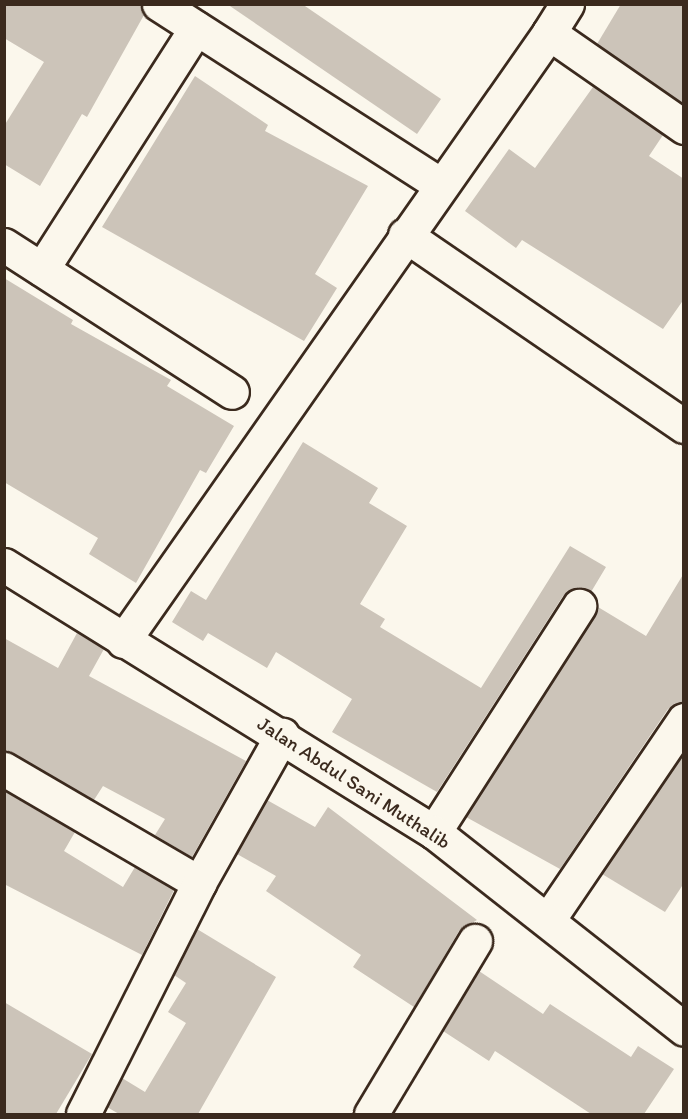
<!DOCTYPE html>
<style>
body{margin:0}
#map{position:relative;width:688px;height:1119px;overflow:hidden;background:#fbf7ec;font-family:Itim,sans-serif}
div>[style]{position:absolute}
.building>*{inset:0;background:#ccc4b9}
.roads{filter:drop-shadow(2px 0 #3b2a1e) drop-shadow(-2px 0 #3b2a1e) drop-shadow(0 2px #3b2a1e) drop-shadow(0 -2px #3b2a1e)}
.street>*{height:33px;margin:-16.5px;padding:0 16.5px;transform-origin:16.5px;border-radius:16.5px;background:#fbf7ec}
.secondary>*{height:33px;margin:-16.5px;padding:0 16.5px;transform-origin:16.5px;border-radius:16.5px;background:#fbf7ec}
span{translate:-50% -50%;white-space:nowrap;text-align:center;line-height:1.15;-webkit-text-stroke:5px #fbf7ec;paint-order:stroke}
.street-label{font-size:20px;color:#3b2a1e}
.frame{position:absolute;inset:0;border:6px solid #3b2a1e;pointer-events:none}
</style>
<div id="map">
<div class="building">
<div style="clip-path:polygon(4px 4px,140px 4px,144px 15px,87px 117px,82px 114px,40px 186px,4px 164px,4px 126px,44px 62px,4px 38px)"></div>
<div style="clip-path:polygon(227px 4px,302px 4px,441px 99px,417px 134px)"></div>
<div style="clip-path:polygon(621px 4px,684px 4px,684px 104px,597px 44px)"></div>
<div style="clip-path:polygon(195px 76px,268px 125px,265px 131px,368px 186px,315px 274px,337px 288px,304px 341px,102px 227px)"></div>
<div style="clip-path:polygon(593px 87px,663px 135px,649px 156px,684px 179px,684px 299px,663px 329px,522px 240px,516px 248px,465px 211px,509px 149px,535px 168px)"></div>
<div style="clip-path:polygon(4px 278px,73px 320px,71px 324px,171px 380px,167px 386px,234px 426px,206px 473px,200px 470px,136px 583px,89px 554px,98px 538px,4px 482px)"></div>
<div style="clip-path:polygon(303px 442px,378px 488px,369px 503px,407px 526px,360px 604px,385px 619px,380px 627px,481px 688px,570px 546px,606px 567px,591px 592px,579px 587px,563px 596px,437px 792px,332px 732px,352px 699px,276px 652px,267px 668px,208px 633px,203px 641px,172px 622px,191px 591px,206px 600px)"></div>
<div style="clip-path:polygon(684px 573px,684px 702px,668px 709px,560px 869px,466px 817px,598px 607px,646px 636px)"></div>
<div style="clip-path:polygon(77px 633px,104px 649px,89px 676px,246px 761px,192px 857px,155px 835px,165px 819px,103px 786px,94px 800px,4px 750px,4px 638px,58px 668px)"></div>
<div style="clip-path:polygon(684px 754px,684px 883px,665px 912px,602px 874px)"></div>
<div style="clip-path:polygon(4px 791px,75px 832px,64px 851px,123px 887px,135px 867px,174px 890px,142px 955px,4px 884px)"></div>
<div style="clip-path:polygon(267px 800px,315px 827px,328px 807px,477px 920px,459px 931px,414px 1007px,353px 967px,361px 955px,266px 891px,276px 876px,237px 854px)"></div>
<div style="clip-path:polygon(197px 929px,276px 977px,198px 1114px,119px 1114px,107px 1107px,122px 1078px,145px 1092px,186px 1023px,168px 1012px,186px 983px,174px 975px)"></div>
<div style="clip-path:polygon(479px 971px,543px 1014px,550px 1004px,631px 1057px,638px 1046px,674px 1069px,644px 1114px,591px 1114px,495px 1051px,489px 1061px,443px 1031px)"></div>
<div style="clip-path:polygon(4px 1002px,92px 1054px,56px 1114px,4px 1114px)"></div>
</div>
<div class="roads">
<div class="street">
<div style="left:159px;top:4px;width:333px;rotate:32.7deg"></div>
<div style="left:567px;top:4px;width:34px;rotate:122deg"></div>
<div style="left:549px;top:33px;width:165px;rotate:34.8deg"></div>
<div style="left:405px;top:235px;width:338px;rotate:34.4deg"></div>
<div style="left:4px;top:245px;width:271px;rotate:32.8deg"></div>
<div style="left:42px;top:269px;width:286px;rotate:-57.4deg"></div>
<div style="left:123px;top:641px;width:742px;rotate:-54.98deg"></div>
<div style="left:4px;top:769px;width:226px;rotate:30.3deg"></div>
<div style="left:434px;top:832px;width:269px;rotate:-57.3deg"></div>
<div style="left:548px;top:920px;width:242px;rotate:-55.8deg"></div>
<div style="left:83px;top:1114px;width:258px;rotate:-63.3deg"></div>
<div style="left:199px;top:883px;width:170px;rotate:-60.7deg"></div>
<div style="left:371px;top:1114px;width:202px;rotate:-59deg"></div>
</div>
<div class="secondary">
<div style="left:4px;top:565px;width:506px;rotate:31.84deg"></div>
<div style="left:434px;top:832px;width:318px;rotate:38.2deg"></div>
</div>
</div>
<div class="street-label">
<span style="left:354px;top:783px;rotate:33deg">Jalan Abdul Sani Muthalib</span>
</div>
<div class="frame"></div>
</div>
